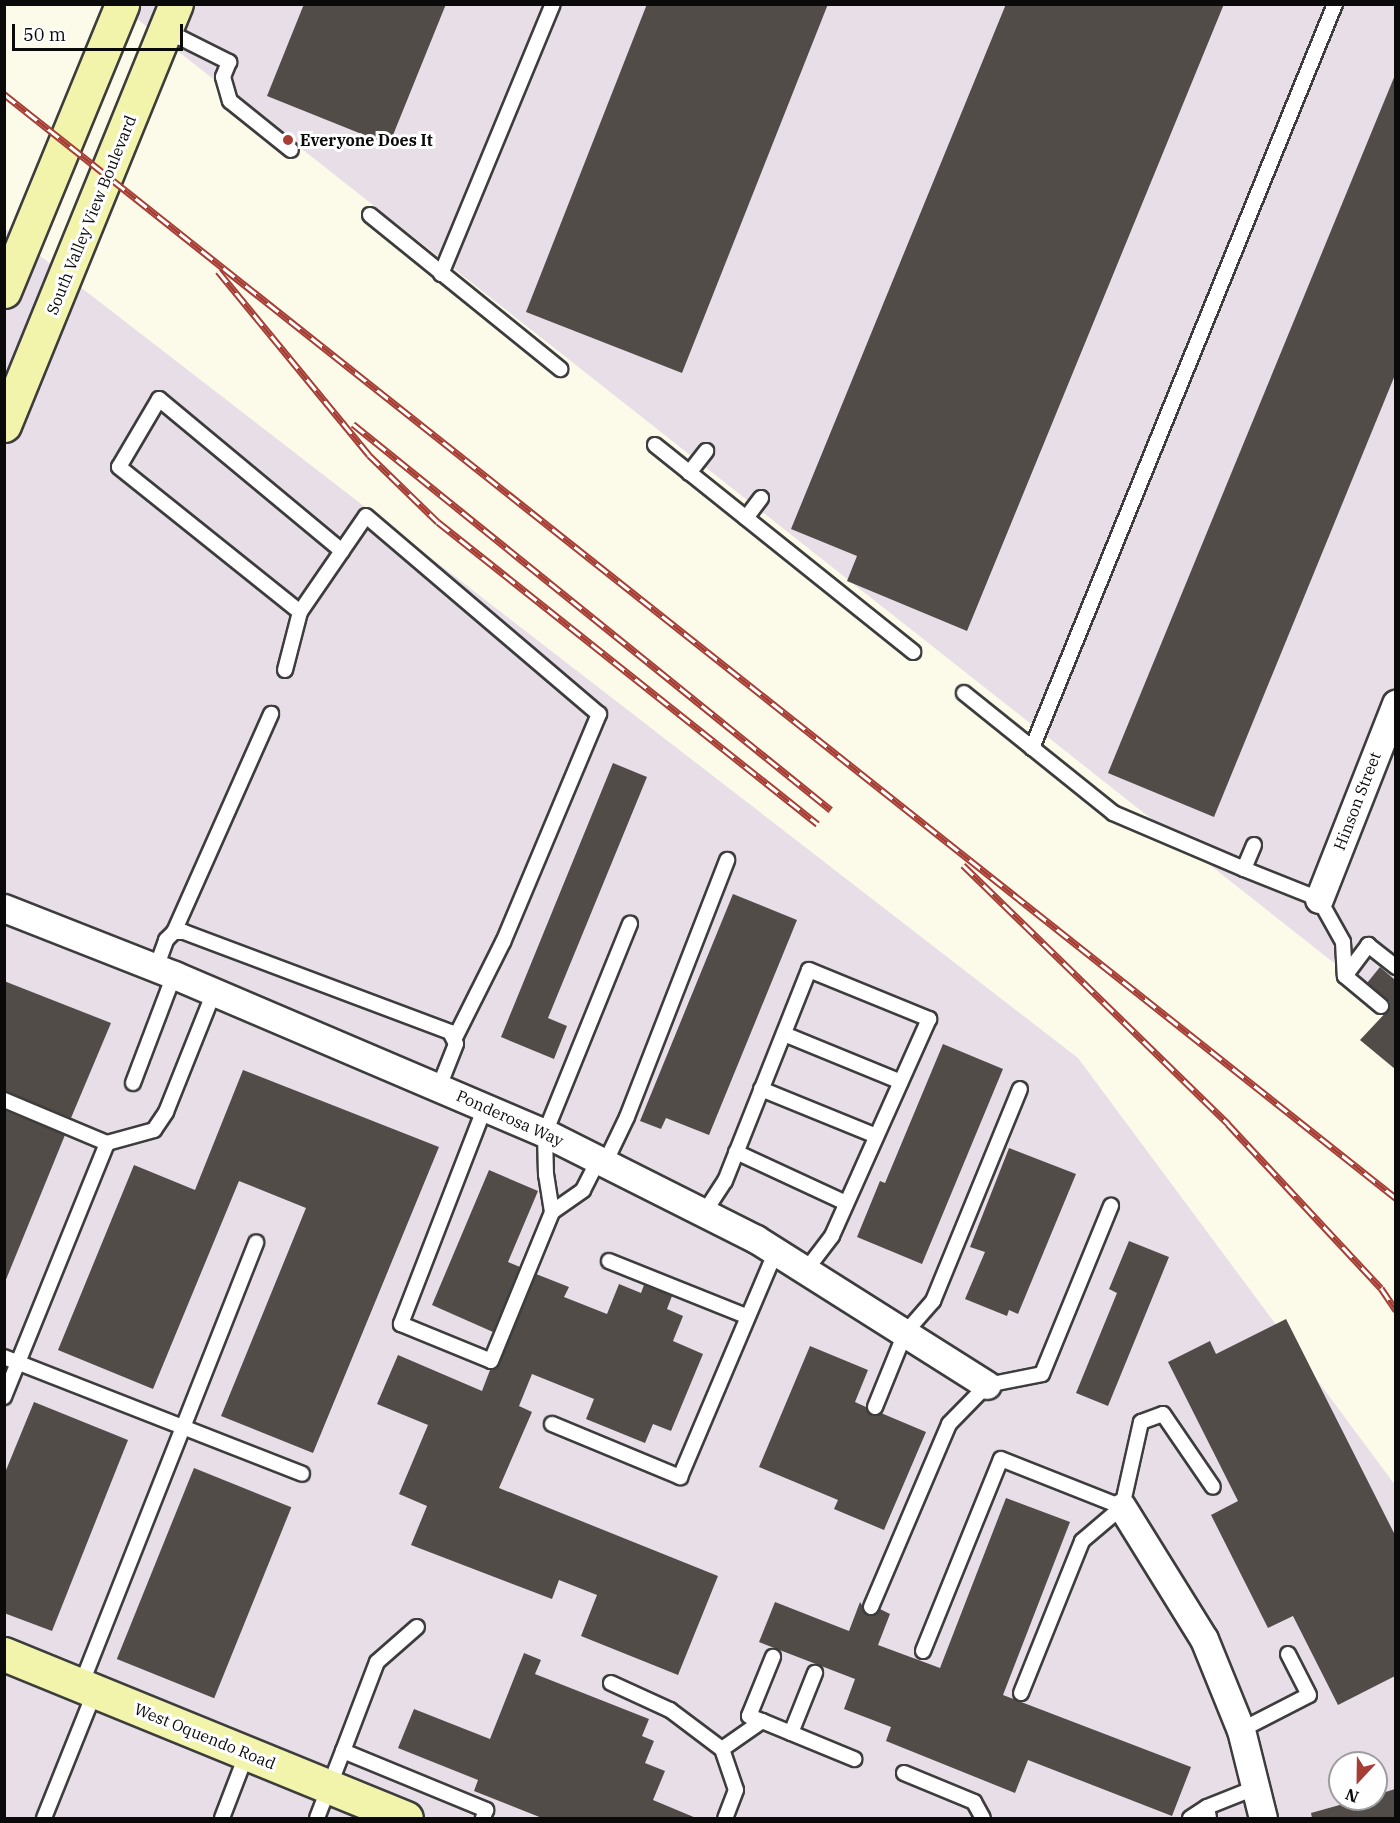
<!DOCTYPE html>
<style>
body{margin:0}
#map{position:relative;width:1400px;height:1823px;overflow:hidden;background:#fcfbe9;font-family:"IBM Plex Serif",serif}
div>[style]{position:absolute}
.industrial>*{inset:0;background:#e8dee8}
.building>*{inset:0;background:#514c48;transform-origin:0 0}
.roads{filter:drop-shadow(2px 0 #3d3d3d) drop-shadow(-2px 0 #3d3d3d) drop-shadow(0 2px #3d3d3d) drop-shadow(0 -2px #3d3d3d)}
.lane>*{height:14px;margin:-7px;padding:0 7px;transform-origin:7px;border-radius:7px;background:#fff}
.street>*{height:27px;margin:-13.5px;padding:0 13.5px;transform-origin:13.5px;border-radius:13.5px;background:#fff}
.secondary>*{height:33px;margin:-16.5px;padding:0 16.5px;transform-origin:16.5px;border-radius:16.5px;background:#f3f4ac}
.rail>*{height:7px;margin-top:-3.5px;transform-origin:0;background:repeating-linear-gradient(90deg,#fff 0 14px,#a63e35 0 28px);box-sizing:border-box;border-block:2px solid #a63e35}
.dots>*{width:16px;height:16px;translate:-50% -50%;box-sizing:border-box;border:3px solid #fff;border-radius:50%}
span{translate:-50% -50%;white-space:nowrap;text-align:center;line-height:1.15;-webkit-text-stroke:6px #fff;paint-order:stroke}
.poi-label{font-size:16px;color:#0a0a0a;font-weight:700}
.left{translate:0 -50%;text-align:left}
.street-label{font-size:16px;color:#0a0a0a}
.frame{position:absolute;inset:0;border:6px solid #0a0a0a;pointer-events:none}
.north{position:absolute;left:1328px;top:1751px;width:60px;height:60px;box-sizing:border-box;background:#fff;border:2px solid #9d9d9d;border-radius:50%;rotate:202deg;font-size:16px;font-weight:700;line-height:24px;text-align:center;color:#0a0a0a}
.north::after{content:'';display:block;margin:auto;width:21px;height:27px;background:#a63e35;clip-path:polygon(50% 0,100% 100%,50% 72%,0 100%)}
.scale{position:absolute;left:12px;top:24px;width:171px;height:27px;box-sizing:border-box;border:3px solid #0a0a0a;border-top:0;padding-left:8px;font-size:18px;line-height:21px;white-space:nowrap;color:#0a0a0a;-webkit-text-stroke:4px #fff;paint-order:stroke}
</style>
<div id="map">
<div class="industrial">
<div style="clip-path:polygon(119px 5px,1395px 5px,1395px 1011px,127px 11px)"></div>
<div style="clip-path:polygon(evenodd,4px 228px,1078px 1058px,1395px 1485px,1395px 1818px,5px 1818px,4px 228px,1340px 1763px,1376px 1763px,1376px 1799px,1340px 1799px,1340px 1763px)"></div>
</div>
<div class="building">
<div style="clip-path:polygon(304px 4px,446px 4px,389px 145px,267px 96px)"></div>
<div style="clip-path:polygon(647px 4px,828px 4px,682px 373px,526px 312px)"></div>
<div style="clip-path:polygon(1006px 4px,1224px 4px,967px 631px,847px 581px,857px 556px,791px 529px)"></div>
<div style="clip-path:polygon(1395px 75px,1395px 375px,1214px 817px,1108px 773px)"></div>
<div style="clip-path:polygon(613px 763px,647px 777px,548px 1018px,567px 1026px,554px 1059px,501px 1037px)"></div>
<div style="clip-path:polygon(733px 894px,797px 920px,709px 1135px,666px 1118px,661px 1129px,640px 1121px)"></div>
<div style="clip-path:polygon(1380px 967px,1395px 980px,1395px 1069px,1360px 1040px,1390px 1008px,1390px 1002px,1367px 983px)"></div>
<div style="clip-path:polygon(4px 981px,111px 1023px,71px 1118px,4px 1091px)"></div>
<div style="clip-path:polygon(943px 1044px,1003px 1069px,922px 1264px,857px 1237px,880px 1181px,885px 1183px)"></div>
<div style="clip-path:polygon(243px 1070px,439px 1147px,313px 1453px,221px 1416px,306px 1208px,239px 1181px,153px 1389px,58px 1350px,134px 1165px,195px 1190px)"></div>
<div style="clip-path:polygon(4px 1110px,65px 1135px,5px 1282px,4px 1282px)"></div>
<div style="clip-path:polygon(1009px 1148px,1076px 1174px,1018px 1314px,1009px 1310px,1007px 1316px,965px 1299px,985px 1252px,970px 1247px)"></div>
<div style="clip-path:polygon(489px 1170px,538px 1191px,508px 1262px,520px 1267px,493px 1332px,432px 1305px)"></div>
<div style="clip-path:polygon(1129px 1241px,1169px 1257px,1108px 1406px,1076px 1393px,1117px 1293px,1109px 1289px)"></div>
<div style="clip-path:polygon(536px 1274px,569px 1287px,564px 1297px,607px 1314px,619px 1284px,641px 1293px,644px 1285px,672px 1296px,667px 1309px,683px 1316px,673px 1341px,703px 1354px,671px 1431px,653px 1424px,645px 1443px,586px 1419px,594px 1399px,532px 1374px,519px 1406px,532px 1412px,499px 1488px,718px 1576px,678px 1675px,581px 1636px,597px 1595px,559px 1580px,552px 1599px,411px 1545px,427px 1506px,399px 1494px,428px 1425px,377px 1404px,398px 1355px,482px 1391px,490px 1370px,499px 1364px)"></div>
<div style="clip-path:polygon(1286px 1319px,1395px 1535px,1395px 1676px,1338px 1705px,1293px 1616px,1268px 1628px,1211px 1515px,1238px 1501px,1168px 1362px,1210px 1341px,1216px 1354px)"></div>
<div style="clip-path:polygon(810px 1346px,868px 1370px,855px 1402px,866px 1407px,871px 1415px,881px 1413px,926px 1432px,884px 1530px,834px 1509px,838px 1500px,759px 1467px)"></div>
<div style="clip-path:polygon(34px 1402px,128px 1440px,52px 1631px,4px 1613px,4px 1475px)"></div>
<div style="left:194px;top:1468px;width:105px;height:206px;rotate:22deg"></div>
<div style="clip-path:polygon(1006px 1498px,1070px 1522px,1003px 1695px,1191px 1767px,1172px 1816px,1028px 1760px,1015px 1793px,886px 1741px,891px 1727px,844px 1709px,855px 1679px,759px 1642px,775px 1602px,849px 1631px,860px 1602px,868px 1615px,880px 1609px,890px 1614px,878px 1645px,940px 1668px)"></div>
<div style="clip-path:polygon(524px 1653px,541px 1660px,535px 1674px,649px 1719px,642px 1736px,654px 1741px,645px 1763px,665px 1771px,653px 1800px,696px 1818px,542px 1818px,474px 1791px,478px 1780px,398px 1748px,414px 1709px,490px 1739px)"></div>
<div style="clip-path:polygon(1395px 1789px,1395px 1818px,1312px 1818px,1311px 1813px,1361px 1799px,1376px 1799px,1376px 1795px)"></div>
</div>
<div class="roads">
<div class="lane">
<div style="left:165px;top:30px;width:72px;rotate:26.6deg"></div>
<div style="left:229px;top:62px;width:16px;rotate:112deg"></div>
<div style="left:223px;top:77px;width:25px;rotate:74deg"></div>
<div style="left:230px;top:101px;width:78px;rotate:38.8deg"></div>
<div style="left:370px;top:215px;width:245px;rotate:39deg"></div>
<div style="left:441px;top:274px;width:292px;rotate:-67.5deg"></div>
<div style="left:655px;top:445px;width:331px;rotate:38.7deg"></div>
<div style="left:689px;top:473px;width:28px;rotate:-52deg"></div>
<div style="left:746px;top:518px;width:25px;rotate:-53deg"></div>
<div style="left:300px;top:612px;width:232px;rotate:-141.3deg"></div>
<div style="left:119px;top:467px;width:79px;rotate:-59.5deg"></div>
<div style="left:159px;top:399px;width:238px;rotate:39.7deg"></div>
<div style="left:285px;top:670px;width:60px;rotate:-75.5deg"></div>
<div style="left:300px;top:612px;width:116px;rotate:-55.5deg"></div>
<div style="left:366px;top:516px;width:306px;rotate:40.4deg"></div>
<div style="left:599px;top:714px;width:247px;rotate:112.8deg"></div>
<div style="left:503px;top:942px;width:107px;rotate:116.6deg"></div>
<div style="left:964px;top:693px;width:191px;rotate:38.8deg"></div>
<div style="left:1113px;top:813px;width:142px;rotate:23.1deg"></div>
<div style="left:1032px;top:748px;width:803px;rotate:-67.84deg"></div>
<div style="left:1254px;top:845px;width:26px;rotate:113deg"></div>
<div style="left:1244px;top:869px;width:81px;rotate:21.8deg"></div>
<div style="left:1319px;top:899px;width:49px;rotate:60.8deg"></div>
<div style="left:1343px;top:942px;width:34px;rotate:87deg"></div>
<div style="left:1345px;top:976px;width:47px;rotate:39.8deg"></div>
<div style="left:174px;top:932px;width:239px;rotate:-66deg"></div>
<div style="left:156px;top:968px;width:30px;rotate:-70deg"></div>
<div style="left:166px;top:940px;width:11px;rotate:-45deg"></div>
<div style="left:174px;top:932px;width:10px"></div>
<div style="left:184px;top:932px;width:284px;rotate:20.6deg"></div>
<div style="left:450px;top:1032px;width:13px;rotate:63deg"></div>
<div style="left:456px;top:1044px;width:46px;rotate:111.6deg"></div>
<div style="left:1345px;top:976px;width:39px;rotate:-53deg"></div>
<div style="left:1368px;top:945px;width:36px;rotate:38deg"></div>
<div style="left:784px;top:1034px;width:126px;rotate:22.3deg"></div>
<div style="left:133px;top:1083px;width:116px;rotate:-69.2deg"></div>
<div style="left:761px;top:1089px;width:124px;rotate:22.2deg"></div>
<div style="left:4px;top:1100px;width:112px;rotate:22.7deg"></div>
<div style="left:485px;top:1107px;width:233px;rotate:111.2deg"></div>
<div style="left:401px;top:1324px;width:97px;rotate:22.3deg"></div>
<div style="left:491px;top:1361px;width:161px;rotate:-67.7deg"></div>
<div style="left:552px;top:1212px;width:38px;rotate:-35deg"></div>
<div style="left:583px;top:1190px;width:35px;rotate:-63deg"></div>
<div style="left:736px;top:1152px;width:121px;rotate:24.9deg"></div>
<div style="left:605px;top:1163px;width:51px;rotate:-64.4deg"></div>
<div style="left:627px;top:1117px;width:276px;rotate:-68.7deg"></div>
<div style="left:552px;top:1212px;width:37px;rotate:-99deg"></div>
<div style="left:546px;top:1175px;width:42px;rotate:-91.4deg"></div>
<div style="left:545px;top:1133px;width:226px;rotate:-67.9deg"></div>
<div style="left:704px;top:1213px;width:38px;rotate:-57deg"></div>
<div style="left:725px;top:1181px;width:227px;rotate:-68.3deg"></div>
<div style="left:809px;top:970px;width:130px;rotate:22.2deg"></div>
<div style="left:929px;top:1019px;width:238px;rotate:114.1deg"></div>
<div style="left:832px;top:1236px;width:43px;rotate:127.4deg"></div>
<div style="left:609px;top:1261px;width:148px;rotate:21.9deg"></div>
<div style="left:4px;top:1357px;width:320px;rotate:21.4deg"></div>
<div style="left:4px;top:1397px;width:274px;rotate:-67.9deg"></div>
<div style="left:107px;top:1143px;width:49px;rotate:-15.5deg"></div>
<div style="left:154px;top:1130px;width:22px;rotate:-56deg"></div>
<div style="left:166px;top:1112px;width:129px;rotate:-68.2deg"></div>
<div style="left:875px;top:1407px;width:80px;rotate:-67.9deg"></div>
<div style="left:905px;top:1333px;width:43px;rotate:-48.8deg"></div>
<div style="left:933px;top:1301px;width:229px;rotate:-67.7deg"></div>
<div style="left:552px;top:1424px;width:139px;rotate:22.5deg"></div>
<div style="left:680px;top:1477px;width:246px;rotate:-67deg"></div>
<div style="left:871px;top:1607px;width:199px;rotate:-66.9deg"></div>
<div style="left:949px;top:1424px;width:54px;rotate:-45.7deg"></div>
<div style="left:987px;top:1385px;width:56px;rotate:-11.3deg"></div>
<div style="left:1042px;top:1374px;width:182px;rotate:-67.7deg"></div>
<div style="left:923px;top:1651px;width:207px;rotate:-67.9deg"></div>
<div style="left:1001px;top:1459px;width:130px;rotate:21.6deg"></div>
<div style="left:611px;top:1683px;width:65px;rotate:24.6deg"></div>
<div style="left:670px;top:1710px;width:65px;rotate:36.9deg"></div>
<div style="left:722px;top:1749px;width:43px;rotate:71.1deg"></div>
<div style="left:736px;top:1790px;width:30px;rotate:111deg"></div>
<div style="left:81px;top:1685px;width:476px;rotate:-68.4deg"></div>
<div style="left:1021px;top:1693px;width:164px;rotate:-68.1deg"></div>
<div style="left:1082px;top:1541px;width:52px;rotate:-40.4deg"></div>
<div style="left:1122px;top:1507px;width:87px;rotate:-77.4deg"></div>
<div style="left:1141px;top:1422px;width:23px;rotate:-20deg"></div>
<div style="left:1163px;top:1414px;width:88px;rotate:55.6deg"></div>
<div style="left:762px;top:1721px;width:14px;rotate:-159deg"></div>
<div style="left:749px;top:1716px;width:64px;rotate:-67.9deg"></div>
<div style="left:1241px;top:1730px;width:76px;rotate:-27.2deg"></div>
<div style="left:1309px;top:1695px;width:46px;rotate:-117.1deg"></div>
<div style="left:791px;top:1733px;width:65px;rotate:-68.2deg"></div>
<div style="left:722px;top:1749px;width:49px;rotate:-35deg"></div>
<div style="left:762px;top:1721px;width:100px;rotate:22.4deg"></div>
<div style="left:343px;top:1751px;width:95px;rotate:-69.1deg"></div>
<div style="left:377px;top:1662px;width:53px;rotate:-41.2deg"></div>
<div style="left:904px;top:1773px;width:76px;rotate:22.5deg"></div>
<div style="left:974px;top:1802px;width:18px;rotate:61deg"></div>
<div style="left:44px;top:1818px;width:137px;rotate:-68.1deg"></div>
<div style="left:222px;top:1818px;width:70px;rotate:-69deg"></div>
<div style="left:317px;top:1818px;width:72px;rotate:-68.8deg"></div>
<div style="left:343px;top:1751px;width:155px;rotate:22.4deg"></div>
<div style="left:486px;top:1810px;width:9px;rotate:111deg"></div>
<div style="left:1190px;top:1818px;width:20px;rotate:-33deg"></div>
<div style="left:1209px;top:1818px;width:11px;rotate:-100deg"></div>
<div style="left:1207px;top:1807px;width:52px;rotate:-21.6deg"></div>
</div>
<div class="street">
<div style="left:1319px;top:899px;width:210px;rotate:-68.5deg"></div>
<div style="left:4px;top:908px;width:183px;rotate:21.5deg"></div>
<div style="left:174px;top:975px;width:403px;rotate:23.1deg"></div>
<div style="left:545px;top:1133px;width:236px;rotate:26.7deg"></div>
<div style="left:756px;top:1239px;width:273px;rotate:32.3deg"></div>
<div style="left:1122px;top:1507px;width:155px;rotate:58.2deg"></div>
<div style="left:1204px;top:1639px;width:98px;rotate:67.9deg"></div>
<div style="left:1241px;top:1730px;width:91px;rotate:76deg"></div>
</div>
<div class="secondary">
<div style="left:4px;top:291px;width:310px;rotate:-67.6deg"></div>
<div style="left:4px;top:425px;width:455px;rotate:-67.8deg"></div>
<div style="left:4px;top:1654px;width:434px;rotate:22.2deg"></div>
</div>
</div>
<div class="rail">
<div style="left:4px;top:94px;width:1777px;rotate:38.42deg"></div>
<div style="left:218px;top:271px;width:238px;rotate:50.6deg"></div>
<div style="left:369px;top:455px;width:96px;rotate:44.2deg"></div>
<div style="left:438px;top:522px;width:485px;rotate:38.5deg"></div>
<div style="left:353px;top:424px;width:614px;rotate:38.92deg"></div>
<div style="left:963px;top:865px;width:371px;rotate:44.3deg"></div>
<div style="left:1228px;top:1124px;width:224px;rotate:47deg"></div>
<div style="left:1381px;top:1288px;width:27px;rotate:56deg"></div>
</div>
<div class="dots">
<div style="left:288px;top:140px;background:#a63e35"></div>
</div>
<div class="poi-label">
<span class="left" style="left:300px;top:140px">Everyone Does It</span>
</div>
<div class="street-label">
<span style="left:91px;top:215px;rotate:-68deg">South Valley View Boulevard</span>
<span style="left:1357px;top:801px;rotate:-69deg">Hinson Street</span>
<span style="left:510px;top:1118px;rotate:24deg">Ponderosa Way</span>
<span style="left:205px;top:1736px;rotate:22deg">West Oquendo Road</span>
</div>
<div class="frame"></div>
<div class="north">N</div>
<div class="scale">50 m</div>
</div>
